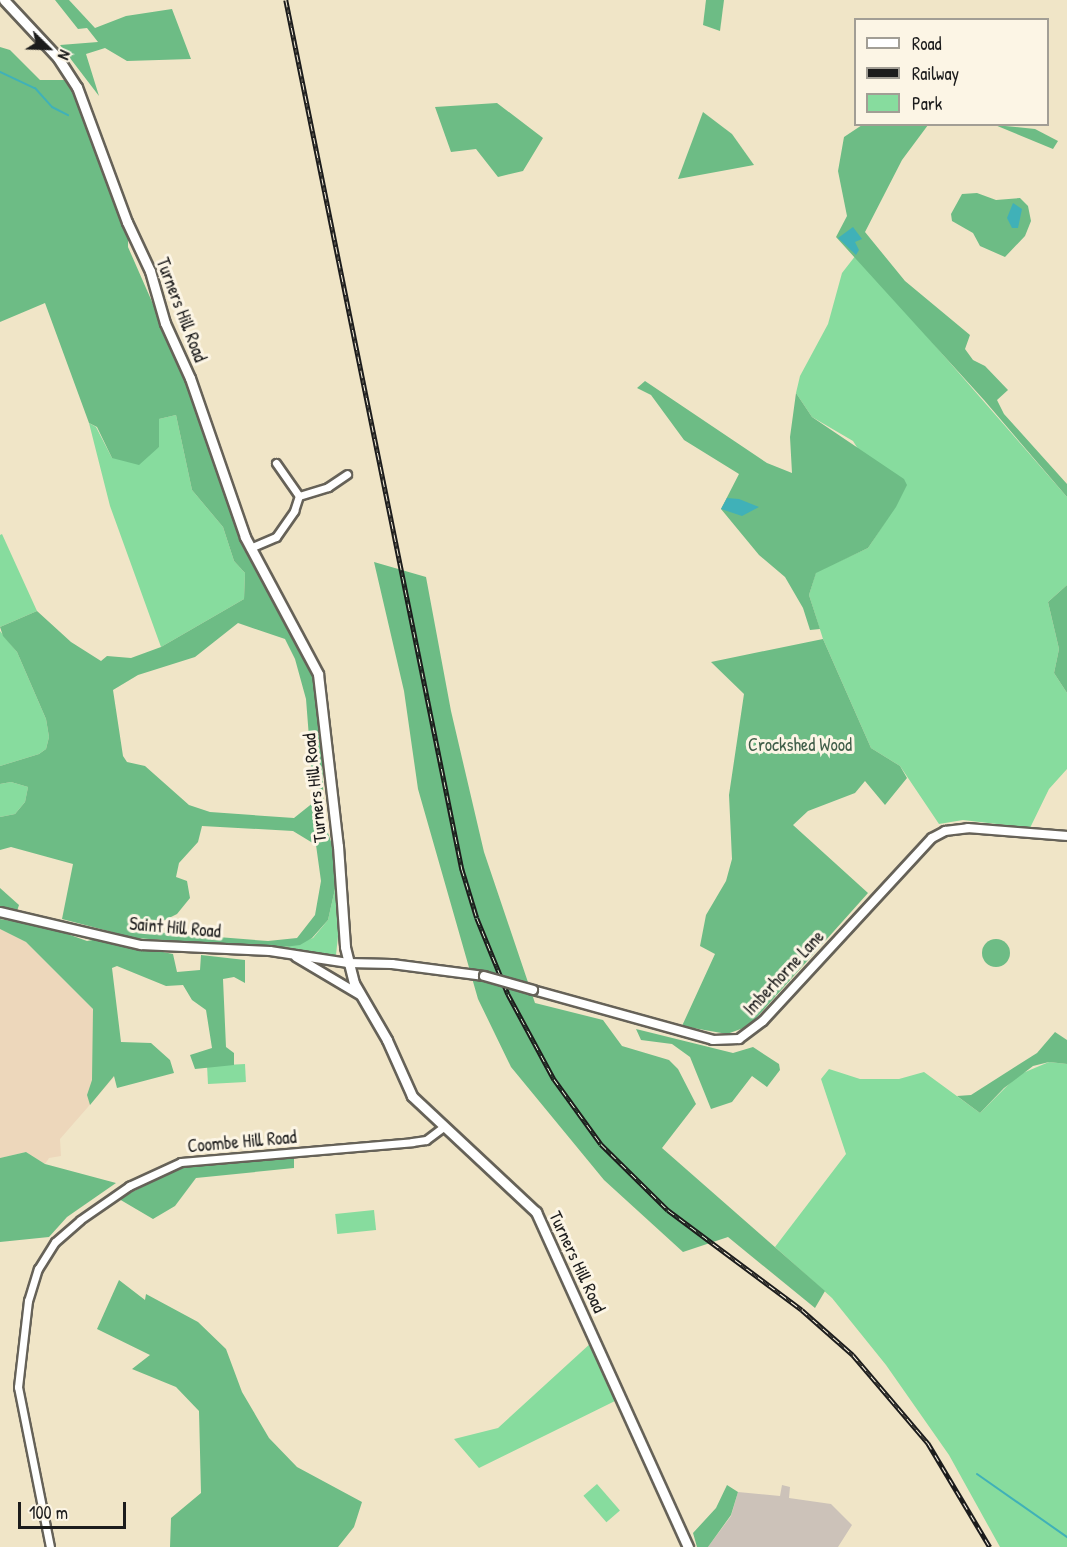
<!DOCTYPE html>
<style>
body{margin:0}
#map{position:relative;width:1067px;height:1547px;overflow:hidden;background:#f0e5c7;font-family:"Patrick Hand",sans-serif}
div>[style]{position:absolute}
.built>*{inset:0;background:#edd7bb}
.industrial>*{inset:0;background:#ccc2b9}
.green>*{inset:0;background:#87dc9e;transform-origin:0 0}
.forest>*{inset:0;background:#6dbc85}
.round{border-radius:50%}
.water>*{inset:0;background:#40b1b8}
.stream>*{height:2px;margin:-1px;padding:0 1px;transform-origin:1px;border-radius:1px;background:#40b1b8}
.roads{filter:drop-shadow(2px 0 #666258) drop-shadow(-2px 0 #666258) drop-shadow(0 2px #666258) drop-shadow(0 -2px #666258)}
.minor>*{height:7px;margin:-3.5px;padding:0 3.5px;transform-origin:3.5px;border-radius:3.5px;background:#fff}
.tertiary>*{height:8px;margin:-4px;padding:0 4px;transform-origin:4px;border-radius:4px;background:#fff}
.secondary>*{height:9px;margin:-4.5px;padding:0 4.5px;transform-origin:4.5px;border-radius:4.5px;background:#fff}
.rail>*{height:4.5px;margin-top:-2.25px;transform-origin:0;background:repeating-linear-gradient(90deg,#fcf5e5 0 7px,#1c1c1c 0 14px);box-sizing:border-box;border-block:2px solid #1c1c1c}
.bridges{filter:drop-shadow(2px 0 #666258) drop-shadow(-2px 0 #666258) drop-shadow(0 2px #666258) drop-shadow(0 -2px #666258)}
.tertiary-bridge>*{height:8px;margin:-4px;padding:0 4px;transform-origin:4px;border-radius:4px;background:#fff}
span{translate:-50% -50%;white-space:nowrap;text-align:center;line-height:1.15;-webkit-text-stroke:6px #fcf5e5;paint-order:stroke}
.street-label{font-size:18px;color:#1c1c1c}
.park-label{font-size:18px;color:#415f4a}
.legend{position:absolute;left:854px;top:18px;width:195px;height:108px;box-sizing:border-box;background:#fcf5e5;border:2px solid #a29e95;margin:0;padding:8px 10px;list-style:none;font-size:18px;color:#1c1c1c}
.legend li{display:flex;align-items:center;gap:12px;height:30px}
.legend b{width:30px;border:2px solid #a29e95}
.north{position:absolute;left:18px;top:18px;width:60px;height:60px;-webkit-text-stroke:4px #fcf5e5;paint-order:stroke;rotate:113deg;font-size:16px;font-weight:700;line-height:24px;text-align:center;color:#1c1c1c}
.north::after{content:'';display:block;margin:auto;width:21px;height:27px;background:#1c1c1c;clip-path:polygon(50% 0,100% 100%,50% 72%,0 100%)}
.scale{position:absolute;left:18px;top:1502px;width:108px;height:27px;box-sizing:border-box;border:3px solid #1c1c1c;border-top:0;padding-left:8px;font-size:18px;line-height:21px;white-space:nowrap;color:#1c1c1c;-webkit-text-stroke:4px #fcf5e5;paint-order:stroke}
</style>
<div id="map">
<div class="built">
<div style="clip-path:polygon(0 929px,26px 942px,93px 1009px,100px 1008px,115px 1076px,60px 1139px,61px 1156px,49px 1158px,45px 1164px,26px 1152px,0 1158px)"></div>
</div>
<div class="industrial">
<div style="clip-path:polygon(782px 1485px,790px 1487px,789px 1498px,831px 1504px,852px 1525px,838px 1547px,708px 1547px,731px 1516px,738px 1492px,780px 1496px)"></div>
</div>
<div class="green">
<div style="clip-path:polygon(856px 255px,1067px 497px,1067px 585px,1048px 602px,1059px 649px,1054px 673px,1067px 693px,1067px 769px,1049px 789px,1030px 828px,963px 820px,939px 824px,900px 766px,871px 748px,823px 639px,809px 595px,816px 572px,868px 548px,895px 507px,853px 441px,812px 417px,796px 393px,800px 376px,828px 324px,842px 273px)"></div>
<div style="clip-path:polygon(176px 415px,192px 490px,223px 527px,234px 561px,245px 573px,244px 599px,161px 647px,110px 506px,89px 423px,96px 427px,112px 458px,159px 447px,159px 419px)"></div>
<div style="clip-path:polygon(2px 534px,37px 611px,0 627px,0 535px)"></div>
<div style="clip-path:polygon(0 631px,17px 652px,46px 719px,49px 737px,46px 749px,39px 754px,0 766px)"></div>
<div style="clip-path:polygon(11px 782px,28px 787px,25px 802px,15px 814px,0 817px,0 784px)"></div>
<div style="clip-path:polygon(335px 889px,339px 927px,336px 955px,323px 957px,286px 947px,313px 938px,328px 920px)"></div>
<div style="clip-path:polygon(1049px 1062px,1067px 1064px,1067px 1547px,1000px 1547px,949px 1455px,886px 1365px,832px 1298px,775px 1247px,846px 1154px,821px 1079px,829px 1069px,860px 1079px,899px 1079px,924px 1072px,980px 1113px,1018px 1075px)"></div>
<div style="left:245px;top:1064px;width:18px;height:38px;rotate:87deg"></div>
<div style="left:374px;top:1210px;width:20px;height:39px;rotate:84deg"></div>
<div style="clip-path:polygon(591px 1343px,617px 1400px,479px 1468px,454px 1439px,498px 1428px)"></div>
<div style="left:597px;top:1484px;width:35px;height:18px;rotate:49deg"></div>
</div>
<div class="forest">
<div style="clip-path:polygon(55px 0,69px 0,95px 28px,126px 16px,172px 9px,191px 59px,127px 61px,105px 48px,86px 54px,99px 96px,60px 45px,98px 42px,87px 28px,78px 29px)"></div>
<div style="clip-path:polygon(706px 0,724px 0,720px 31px,703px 25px)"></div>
<div style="clip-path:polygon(evenodd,0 47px,10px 50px,40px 80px,67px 80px,75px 94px,128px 236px,128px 247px,185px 377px,230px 510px,255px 568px,297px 635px,312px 673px,321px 715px,324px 822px,333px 847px,335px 889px,328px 920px,312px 938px,300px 945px,276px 948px,135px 938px,62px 919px,73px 864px,11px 847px,0 850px,0 817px,15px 814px,25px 802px,28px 787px,11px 782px,0 784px,0 766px,39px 754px,46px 749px,49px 737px,46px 719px,17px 652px,3px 636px,0 627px,37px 611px,71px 642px,101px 661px,107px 656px,131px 658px,161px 647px,244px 599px,245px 573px,234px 561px,223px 527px,192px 490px,176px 415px,159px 419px,159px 447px,139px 465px,112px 458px,97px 427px,89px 423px,45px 303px,0 322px,0 47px,238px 623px,285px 639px,295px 659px,306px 699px,314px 802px,294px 818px,210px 812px,189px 805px,145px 766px,127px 762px,123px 756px,113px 690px,138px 675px,195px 657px,238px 623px,0 47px,202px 826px,293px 831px,316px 845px,321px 881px,315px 915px,297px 938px,268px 941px,154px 932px,157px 924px,177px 914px,190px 898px,187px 881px,176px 877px,179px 863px,198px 842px,202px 826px)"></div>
<div style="clip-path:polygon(497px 103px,543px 138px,523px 171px,498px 177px,476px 149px,451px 152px,435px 107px)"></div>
<div style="clip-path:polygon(703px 112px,732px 134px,754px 165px,678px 179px)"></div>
<div style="clip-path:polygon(862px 125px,928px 125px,902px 160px,865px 232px,905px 281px,970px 335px,965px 349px,973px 360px,985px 366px,1008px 390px,997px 400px,1004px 414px,1067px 484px,1067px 497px,984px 400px,836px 237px,847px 216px,838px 171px,844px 137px)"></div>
<div style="clip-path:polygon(995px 125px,1035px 129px,1058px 141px,1053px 149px)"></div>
<div style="clip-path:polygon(977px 193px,996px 200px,1020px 198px,1028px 206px,1031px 221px,1025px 236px,1005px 257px,980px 246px,973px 233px,952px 221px,951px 214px,962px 194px)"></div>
<div style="clip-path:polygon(645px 381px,767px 463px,792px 473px,790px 437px,796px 393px,812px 417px,904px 479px,907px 485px,896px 507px,868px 548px,816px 573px,809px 595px,820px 629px,810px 630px,803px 608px,785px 577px,759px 555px,721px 509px,739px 474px,684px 440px,651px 395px,637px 388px)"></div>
<div style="clip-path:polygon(374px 562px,426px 577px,451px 711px,484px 852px,535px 1003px,603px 1020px,622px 1046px,669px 1060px,678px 1069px,696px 1104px,662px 1148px,825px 1291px,815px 1308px,728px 1237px,683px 1252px,604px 1180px,511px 1067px,478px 999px,418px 789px,404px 691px)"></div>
<div style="clip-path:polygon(1067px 585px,1067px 693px,1054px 673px,1059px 649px,1048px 602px)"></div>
<div style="clip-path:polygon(823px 639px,871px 748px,900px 766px,907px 778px,885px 805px,865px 781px,855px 793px,808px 811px,793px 825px,868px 893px,749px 1026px,727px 1034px,682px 1026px,715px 954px,700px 946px,706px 915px,726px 881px,732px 859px,729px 795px,744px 694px,711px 662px)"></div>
<div style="clip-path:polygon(0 888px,19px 905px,17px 911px,0 908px)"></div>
<div style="clip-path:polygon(0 919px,48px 927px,87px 941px,98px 939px,173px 954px,177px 972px,200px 970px,201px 955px,245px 960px,245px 983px,234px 977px,223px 979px,226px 1047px,234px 1053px,234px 1065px,195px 1069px,190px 1055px,212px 1048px,206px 1010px,192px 1000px,183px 985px,166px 986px,117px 966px,112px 968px,121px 1042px,151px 1043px,170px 1060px,174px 1073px,117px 1088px,114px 1076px,90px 1105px,87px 1095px,92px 1080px,93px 1009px,26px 942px,0 929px)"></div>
<div class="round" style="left:982px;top:939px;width:28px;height:28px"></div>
<div style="clip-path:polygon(636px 1029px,733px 1053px,753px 1047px,779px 1064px,780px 1070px,767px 1087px,752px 1076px,732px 1102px,711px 1109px,690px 1057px,672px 1044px,641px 1040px)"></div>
<div style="clip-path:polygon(1055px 1032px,1067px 1040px,1067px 1064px,1049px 1062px,1033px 1066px,1004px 1088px,980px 1113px,957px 1096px,971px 1095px,1037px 1053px)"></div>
<div style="clip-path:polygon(26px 1152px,45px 1164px,116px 1183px,67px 1217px,49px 1237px,0 1242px,0 1158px)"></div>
<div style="clip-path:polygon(277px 1157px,294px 1157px,294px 1168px,196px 1178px,175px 1206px,153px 1219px,119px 1199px,178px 1168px)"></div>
<div style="clip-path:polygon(119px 1280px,145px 1300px,146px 1294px,198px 1322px,226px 1349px,242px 1392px,269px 1438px,297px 1467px,362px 1502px,354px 1527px,338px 1547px,170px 1547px,171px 1518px,201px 1493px,199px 1411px,176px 1387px,132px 1369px,150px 1355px,97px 1329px)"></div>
<div style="clip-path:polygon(727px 1485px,738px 1492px,731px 1515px,708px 1547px,697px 1547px,693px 1533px,716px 1508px)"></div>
</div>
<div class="water">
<div style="clip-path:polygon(1013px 203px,1022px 209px,1018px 228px,1012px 228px,1007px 218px)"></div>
<div style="clip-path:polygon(853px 227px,862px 239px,855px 242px,859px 250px,856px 255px,838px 238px)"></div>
<div style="clip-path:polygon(727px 498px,739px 499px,759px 507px,742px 516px,721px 509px)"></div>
</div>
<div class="stream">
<div style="left:0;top:72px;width:38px;rotate:25deg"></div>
<div style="left:35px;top:88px;width:25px;rotate:48deg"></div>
<div style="left:52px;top:107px;width:18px;rotate:27deg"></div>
<div style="left:977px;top:1474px;width:110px;rotate:35deg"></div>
</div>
<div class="roads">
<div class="minor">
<div style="left:276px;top:463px;width:40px;rotate:55.1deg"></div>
<div style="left:250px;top:548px;width:28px;rotate:-23deg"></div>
<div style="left:276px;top:537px;width:32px;rotate:-55deg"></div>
<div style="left:294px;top:511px;width:16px;rotate:-72deg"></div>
<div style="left:299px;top:496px;width:30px;rotate:-17deg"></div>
<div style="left:328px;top:487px;width:23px;rotate:-34deg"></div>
<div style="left:50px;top:1547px;width:163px;rotate:-101.3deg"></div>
<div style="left:18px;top:1387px;width:87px;rotate:-83.4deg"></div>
<div style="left:28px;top:1301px;width:34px;rotate:-73deg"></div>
<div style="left:38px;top:1269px;width:32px;rotate:-58deg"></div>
<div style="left:55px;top:1242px;width:33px;rotate:-41deg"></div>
<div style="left:80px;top:1220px;width:60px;rotate:-34.8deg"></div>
<div style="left:129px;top:1186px;width:57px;rotate:-24.8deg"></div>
<div style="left:181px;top:1162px;width:232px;rotate:-4.9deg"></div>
<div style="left:412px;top:1142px;width:14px;rotate:-8deg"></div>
<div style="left:426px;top:1140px;width:21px;rotate:-37deg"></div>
</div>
<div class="tertiary">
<div style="left:0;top:912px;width:145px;rotate:13.2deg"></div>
<div style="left:141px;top:945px;width:129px;rotate:2.7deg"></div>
<div style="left:270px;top:951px;width:79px;rotate:8.7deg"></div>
<div style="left:348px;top:963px;width:44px;rotate:1.3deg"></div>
<div style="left:392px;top:964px;width:93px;rotate:7.4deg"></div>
<div style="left:296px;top:957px;width:74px;rotate:30.7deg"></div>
<div style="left:533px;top:990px;width:187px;rotate:15.5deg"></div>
<div style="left:713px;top:1040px;width:26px;rotate:-2deg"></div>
<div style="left:739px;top:1039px;width:30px;rotate:-37deg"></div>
<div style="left:763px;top:1021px;width:249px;rotate:-47.3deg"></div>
<div style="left:932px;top:838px;width:15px;rotate:-28deg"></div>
<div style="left:945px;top:831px;width:23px;rotate:-7deg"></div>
<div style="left:968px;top:828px;width:99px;rotate:4.6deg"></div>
</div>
<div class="secondary">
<div style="left:4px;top:0;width:79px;rotate:47deg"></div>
<div style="left:58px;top:58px;width:35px;rotate:57deg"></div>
<div style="left:77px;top:87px;width:144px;rotate:69.7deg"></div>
<div style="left:127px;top:222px;width:54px;rotate:64.9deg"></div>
<div style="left:150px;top:271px;width:54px;rotate:73.9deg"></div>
<div style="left:165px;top:323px;width:60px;rotate:65.6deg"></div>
<div style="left:190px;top:378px;width:168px;rotate:70.9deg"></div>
<div style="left:245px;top:537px;width:155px;rotate:61.9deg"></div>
<div style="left:318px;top:674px;width:173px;rotate:83.4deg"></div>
<div style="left:338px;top:846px;width:101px;rotate:86deg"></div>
<div style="left:345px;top:947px;width:37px;rotate:76deg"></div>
<div style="left:354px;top:983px;width:66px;rotate:59.9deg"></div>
<div style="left:387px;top:1040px;width:61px;rotate:65.9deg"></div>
<div style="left:412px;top:1096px;width:170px;rotate:43.1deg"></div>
<div style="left:536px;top:1212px;width:368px;rotate:65.6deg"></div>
</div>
</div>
<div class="rail">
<div style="left:286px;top:0;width:887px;rotate:78.55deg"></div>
<div style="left:462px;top:869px;width:51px;rotate:73deg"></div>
<div style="left:477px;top:918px;width:82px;rotate:67.8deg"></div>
<div style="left:508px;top:994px;width:97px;rotate:61.6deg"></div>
<div style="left:554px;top:1079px;width:80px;rotate:54.1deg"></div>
<div style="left:601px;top:1144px;width:94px;rotate:44.6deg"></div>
<div style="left:668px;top:1210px;width:167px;rotate:36.7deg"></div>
<div style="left:802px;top:1310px;width:68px;rotate:41.4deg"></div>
<div style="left:853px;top:1355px;width:116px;rotate:49.6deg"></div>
<div style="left:928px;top:1443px;width:121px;rotate:59.2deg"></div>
</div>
<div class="bridges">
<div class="tertiary-bridge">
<div style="left:484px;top:976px;width:51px;rotate:15.9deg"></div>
</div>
</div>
<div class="street-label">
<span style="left:181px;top:310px;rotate:69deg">Turners Hill Road</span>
<span style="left:315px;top:788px;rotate:-96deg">Turners Hill Road</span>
<span style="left:175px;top:928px;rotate:5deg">Saint Hill Road</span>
<span style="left:784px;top:973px;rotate:-47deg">Imberhorne Lane</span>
<span style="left:242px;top:1142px;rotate:-5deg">Coombe Hill Road</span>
<span style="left:577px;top:1262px;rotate:65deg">Turners Hill Road</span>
</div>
<div class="park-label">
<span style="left:800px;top:745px">Crockshed Wood</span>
</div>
<ul class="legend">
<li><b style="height:8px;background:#fff"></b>Road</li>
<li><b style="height:8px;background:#1c1c1c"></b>Railway</li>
<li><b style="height:16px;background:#87dc9e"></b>Park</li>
</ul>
<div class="north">N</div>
<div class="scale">100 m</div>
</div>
